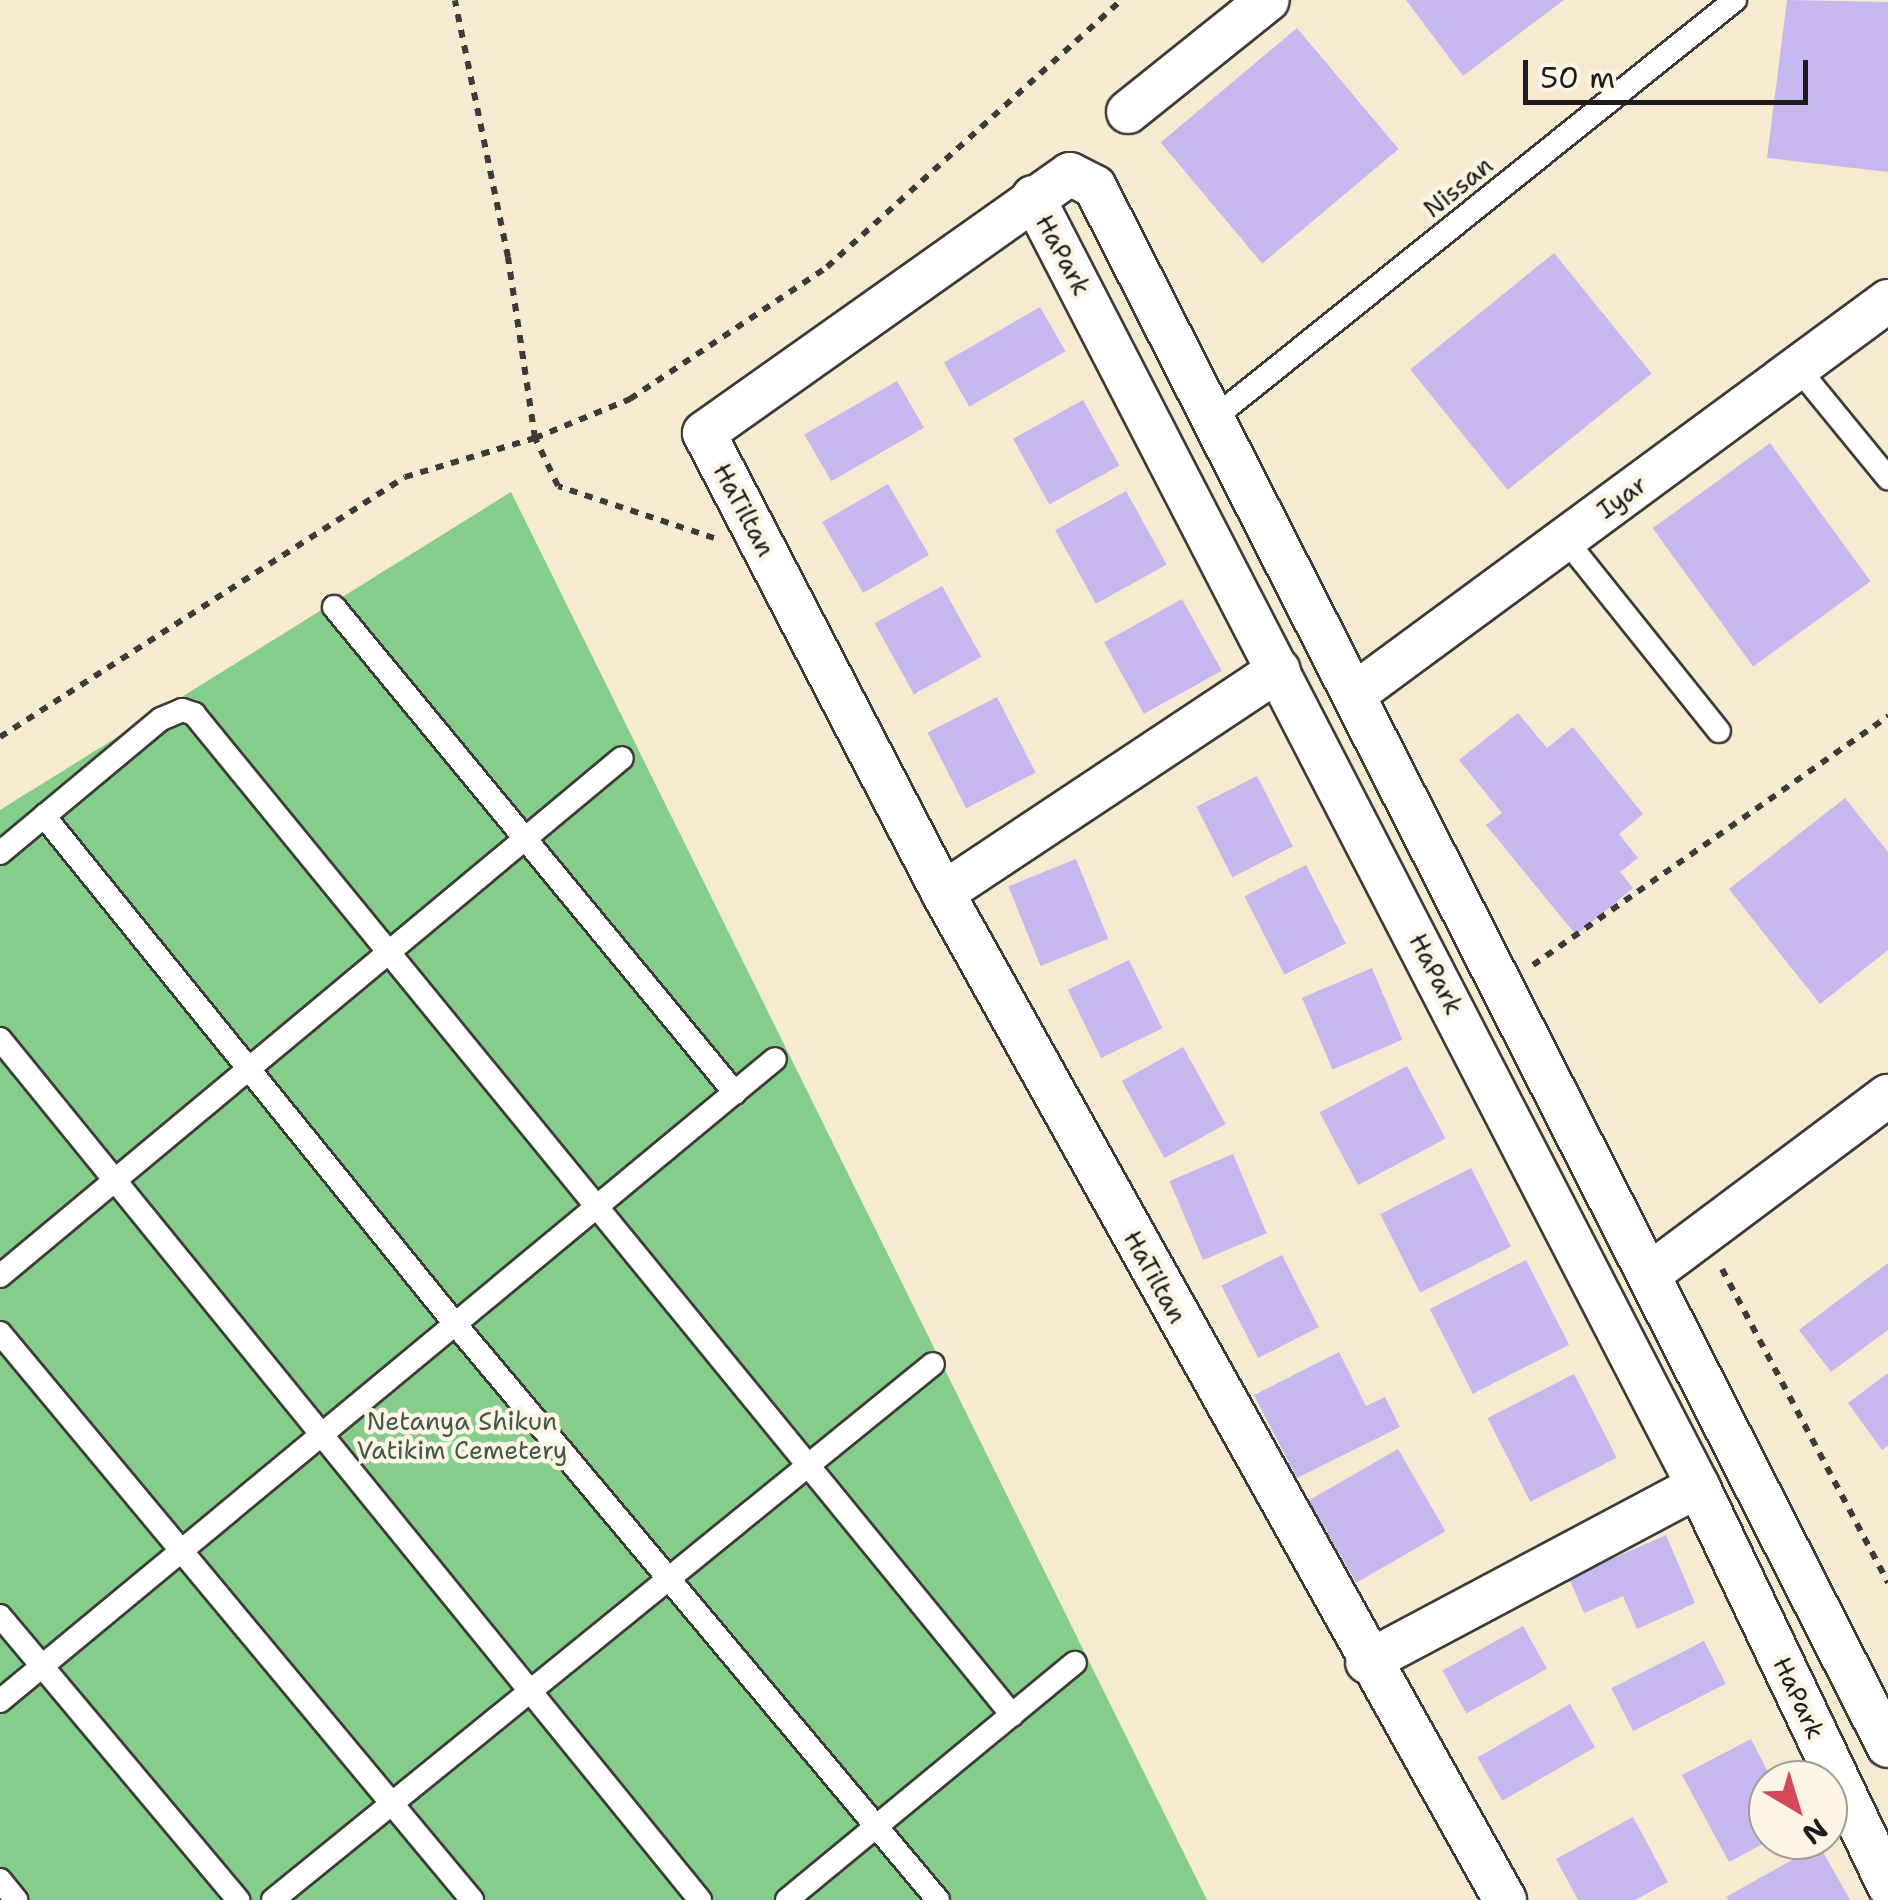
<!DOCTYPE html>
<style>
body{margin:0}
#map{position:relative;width:1888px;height:1900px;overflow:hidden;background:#f6ead1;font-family:"Shantell Sans",sans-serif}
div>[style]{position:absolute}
.green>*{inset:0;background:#84cd8a}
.building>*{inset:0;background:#c4b8ef;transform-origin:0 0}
.path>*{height:6px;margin-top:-3px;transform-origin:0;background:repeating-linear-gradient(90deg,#3d3b37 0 8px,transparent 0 16px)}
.roads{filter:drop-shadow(2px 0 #3d3b37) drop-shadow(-2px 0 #3d3b37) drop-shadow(0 2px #3d3b37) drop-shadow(0 -2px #3d3b37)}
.lane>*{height:22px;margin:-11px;padding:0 11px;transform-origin:11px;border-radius:11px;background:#fff}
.street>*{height:42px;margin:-21px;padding:0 21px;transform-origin:21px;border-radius:21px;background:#fff}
span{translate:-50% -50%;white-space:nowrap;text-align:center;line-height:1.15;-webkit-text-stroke:9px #fcf5e5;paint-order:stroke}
.street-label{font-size:25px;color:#1c1c1c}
.park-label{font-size:25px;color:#405a42}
.north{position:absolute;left:1748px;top:1760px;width:100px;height:100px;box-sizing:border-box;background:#fcf5e5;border:2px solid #a29e95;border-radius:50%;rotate:142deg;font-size:28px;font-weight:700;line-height:40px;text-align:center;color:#1c1c1c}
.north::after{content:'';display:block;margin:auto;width:35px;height:45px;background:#d1495b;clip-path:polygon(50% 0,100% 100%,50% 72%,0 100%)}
.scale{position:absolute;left:1523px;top:60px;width:285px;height:45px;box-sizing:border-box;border:5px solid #1c1c1c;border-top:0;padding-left:12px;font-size:30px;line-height:35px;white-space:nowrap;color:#1c1c1c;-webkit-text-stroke:8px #fcf5e5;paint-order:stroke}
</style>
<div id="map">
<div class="green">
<div style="clip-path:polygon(511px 492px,1207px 1900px,0 1900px,0 810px)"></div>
</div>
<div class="building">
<div style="clip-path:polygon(1406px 0,1564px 0,1463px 76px)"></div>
<div style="clip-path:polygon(1787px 0,1888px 2px,1888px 172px,1767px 158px)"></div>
<div style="left:1297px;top:28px;width:158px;height:178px;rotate:50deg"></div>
<div style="left:1554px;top:253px;width:155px;height:185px;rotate:51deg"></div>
<div style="left:1040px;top:307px;width:51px;height:111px;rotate:60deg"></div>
<div style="left:897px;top:381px;width:54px;height:107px;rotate:60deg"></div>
<div style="left:1083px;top:400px;width:75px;height:80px;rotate:61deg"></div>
<div style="left:1770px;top:443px;width:171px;height:145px;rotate:54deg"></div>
<div style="left:888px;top:484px;width:82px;height:76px;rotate:60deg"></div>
<div style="left:1126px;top:491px;width:84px;height:81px;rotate:61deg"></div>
<div style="left:942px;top:586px;width:81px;height:77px;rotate:61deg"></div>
<div style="left:1182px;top:599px;width:82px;height:89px;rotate:61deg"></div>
<div style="left:997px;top:697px;width:85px;height:78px;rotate:63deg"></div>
<div style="clip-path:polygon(1518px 713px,1547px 748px,1573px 727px,1643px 814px,1619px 834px,1638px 858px,1620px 872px,1633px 888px,1576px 935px,1486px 825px,1502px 813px,1459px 760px)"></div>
<div style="left:1257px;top:776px;width:79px;height:68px;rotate:63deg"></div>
<div style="clip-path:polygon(1845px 798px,1888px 852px,1888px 950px,1820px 1004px,1729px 889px)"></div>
<div style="left:1076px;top:859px;width:86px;height:73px;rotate:68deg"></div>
<div style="left:1306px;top:865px;width:88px;height:69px;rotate:63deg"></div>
<div style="left:1129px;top:960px;width:76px;height:68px;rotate:64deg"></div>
<div style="left:1372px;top:968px;width:78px;height:76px;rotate:67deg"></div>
<div style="left:1183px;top:1047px;width:88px;height:70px;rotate:61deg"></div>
<div style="left:1407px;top:1066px;width:82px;height:99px;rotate:62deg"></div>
<div style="left:1233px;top:1154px;width:86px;height:69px;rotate:67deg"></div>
<div style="left:1471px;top:1168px;width:88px;height:102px;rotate:63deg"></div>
<div style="left:1282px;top:1255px;width:81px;height:68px;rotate:63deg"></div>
<div style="left:1526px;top:1260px;width:95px;height:108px;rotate:63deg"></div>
<div style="clip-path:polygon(1888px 1263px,1888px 1330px,1831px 1372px,1799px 1330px)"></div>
<div style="clip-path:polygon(1339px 1352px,1366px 1406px,1385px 1397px,1400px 1427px,1297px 1478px,1254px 1395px)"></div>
<div style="clip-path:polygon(1888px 1373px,1888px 1446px,1882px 1450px,1848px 1403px)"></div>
<div style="left:1574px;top:1374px;width:94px;height:97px;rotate:63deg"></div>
<div style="left:1398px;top:1449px;width:95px;height:103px;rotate:60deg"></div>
<div style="clip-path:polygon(1666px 1535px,1695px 1603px,1637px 1629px,1623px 1596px,1584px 1613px,1569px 1578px)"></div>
<div style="left:1523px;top:1626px;width:49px;height:92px;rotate:61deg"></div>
<div style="left:1704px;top:1641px;width:48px;height:104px;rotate:63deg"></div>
<div style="left:1570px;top:1704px;width:50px;height:107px;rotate:60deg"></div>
<div style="clip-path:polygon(1751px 1739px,1772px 1780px,1768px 1841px,1729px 1862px,1682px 1775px)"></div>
<div style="clip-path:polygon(1633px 1817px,1668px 1882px,1635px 1900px,1578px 1900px,1556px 1859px)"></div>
<div style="clip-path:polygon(1819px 1845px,1850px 1900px,1728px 1900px,1726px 1897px)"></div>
</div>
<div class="path">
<div style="left:714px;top:538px;width:164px;rotate:-161.6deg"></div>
<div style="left:558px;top:486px;width:53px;rotate:-115.6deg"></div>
<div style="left:535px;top:438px;width:103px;rotate:-22.3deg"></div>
<div style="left:630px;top:399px;width:237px;rotate:-33.8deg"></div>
<div style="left:827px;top:267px;width:397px;rotate:-42.2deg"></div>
<div style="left:0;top:737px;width:481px;rotate:-32.7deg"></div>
<div style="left:405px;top:477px;width:136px;rotate:-16.7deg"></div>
<div style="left:535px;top:438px;width:183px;rotate:-98.5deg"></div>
<div style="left:508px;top:257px;width:262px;rotate:-101.7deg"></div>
<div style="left:1533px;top:965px;width:434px;rotate:-35deg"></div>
<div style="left:1722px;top:1269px;width:355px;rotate:62.1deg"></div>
</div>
<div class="roads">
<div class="lane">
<div style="left:1797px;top:367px;width:144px;rotate:50.7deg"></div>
<div style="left:1214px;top:418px;width:668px;rotate:-38.74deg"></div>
<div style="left:1565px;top:539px;width:246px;rotate:51.3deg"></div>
<div style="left:334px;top:607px;width:630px;rotate:50.47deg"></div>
<div style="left:44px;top:816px;width:655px;rotate:51.01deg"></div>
<div style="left:456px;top:1325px;width:750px;rotate:50.03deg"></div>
<div style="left:0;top:853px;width:209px;rotate:-39.8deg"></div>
<div style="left:161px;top:719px;width:23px;rotate:-23deg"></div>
<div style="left:182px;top:710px;width:13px;rotate:18deg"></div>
<div style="left:194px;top:714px;width:1293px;rotate:50.74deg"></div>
<div style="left:0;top:1039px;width:1110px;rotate:50.89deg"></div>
<div style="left:0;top:1276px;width:809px;rotate:-39.79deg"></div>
<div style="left:0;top:1333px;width:738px;rotate:50.22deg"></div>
<div style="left:0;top:1616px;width:371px;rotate:50deg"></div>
<div style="left:0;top:1701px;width:1006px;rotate:-39.64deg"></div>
<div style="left:0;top:1880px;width:26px;rotate:51deg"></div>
<div style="left:273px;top:1900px;width:850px;rotate:-39.08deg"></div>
<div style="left:787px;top:1900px;width:373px;rotate:-39.5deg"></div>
</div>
<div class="street">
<div style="left:1128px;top:112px;width:179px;rotate:-38.7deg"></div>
<div style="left:1033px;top:197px;width:1450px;rotate:62.71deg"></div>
<div style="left:1698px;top:1486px;width:442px;rotate:64.5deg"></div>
<div style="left:1356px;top:693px;width:661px;rotate:-36.38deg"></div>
<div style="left:943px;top:893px;width:403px;rotate:-33.6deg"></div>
<div style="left:1651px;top:1273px;width:296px;rotate:-36.8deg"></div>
<div style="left:1367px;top:1662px;width:375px;rotate:-28deg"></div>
<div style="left:1505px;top:1900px;width:1153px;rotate:-119.17deg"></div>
<div style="left:943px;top:893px;width:518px;rotate:-117.45deg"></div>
<div style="left:704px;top:433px;width:448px;rotate:-35.3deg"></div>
<div style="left:1070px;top:174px;width:28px;rotate:27deg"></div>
<div style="left:1095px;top:187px;width:1749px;rotate:63.04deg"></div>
</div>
</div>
<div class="street-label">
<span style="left:1458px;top:187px;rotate:-39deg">Nissan</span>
<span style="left:1063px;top:255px;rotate:62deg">HaPark</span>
<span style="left:1622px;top:497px;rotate:-36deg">Iyar</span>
<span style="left:744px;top:510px;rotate:62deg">HaTiltan</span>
<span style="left:1436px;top:974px;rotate:63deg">HaPark</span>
<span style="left:1155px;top:1277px;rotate:61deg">HaTiltan</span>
<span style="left:1799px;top:1698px;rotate:65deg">HaPark</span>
</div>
<div class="park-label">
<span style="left:462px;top:1436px">Netanya Shikun<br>Vatikim Cemetery</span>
</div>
<div class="north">N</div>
<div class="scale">50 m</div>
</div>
